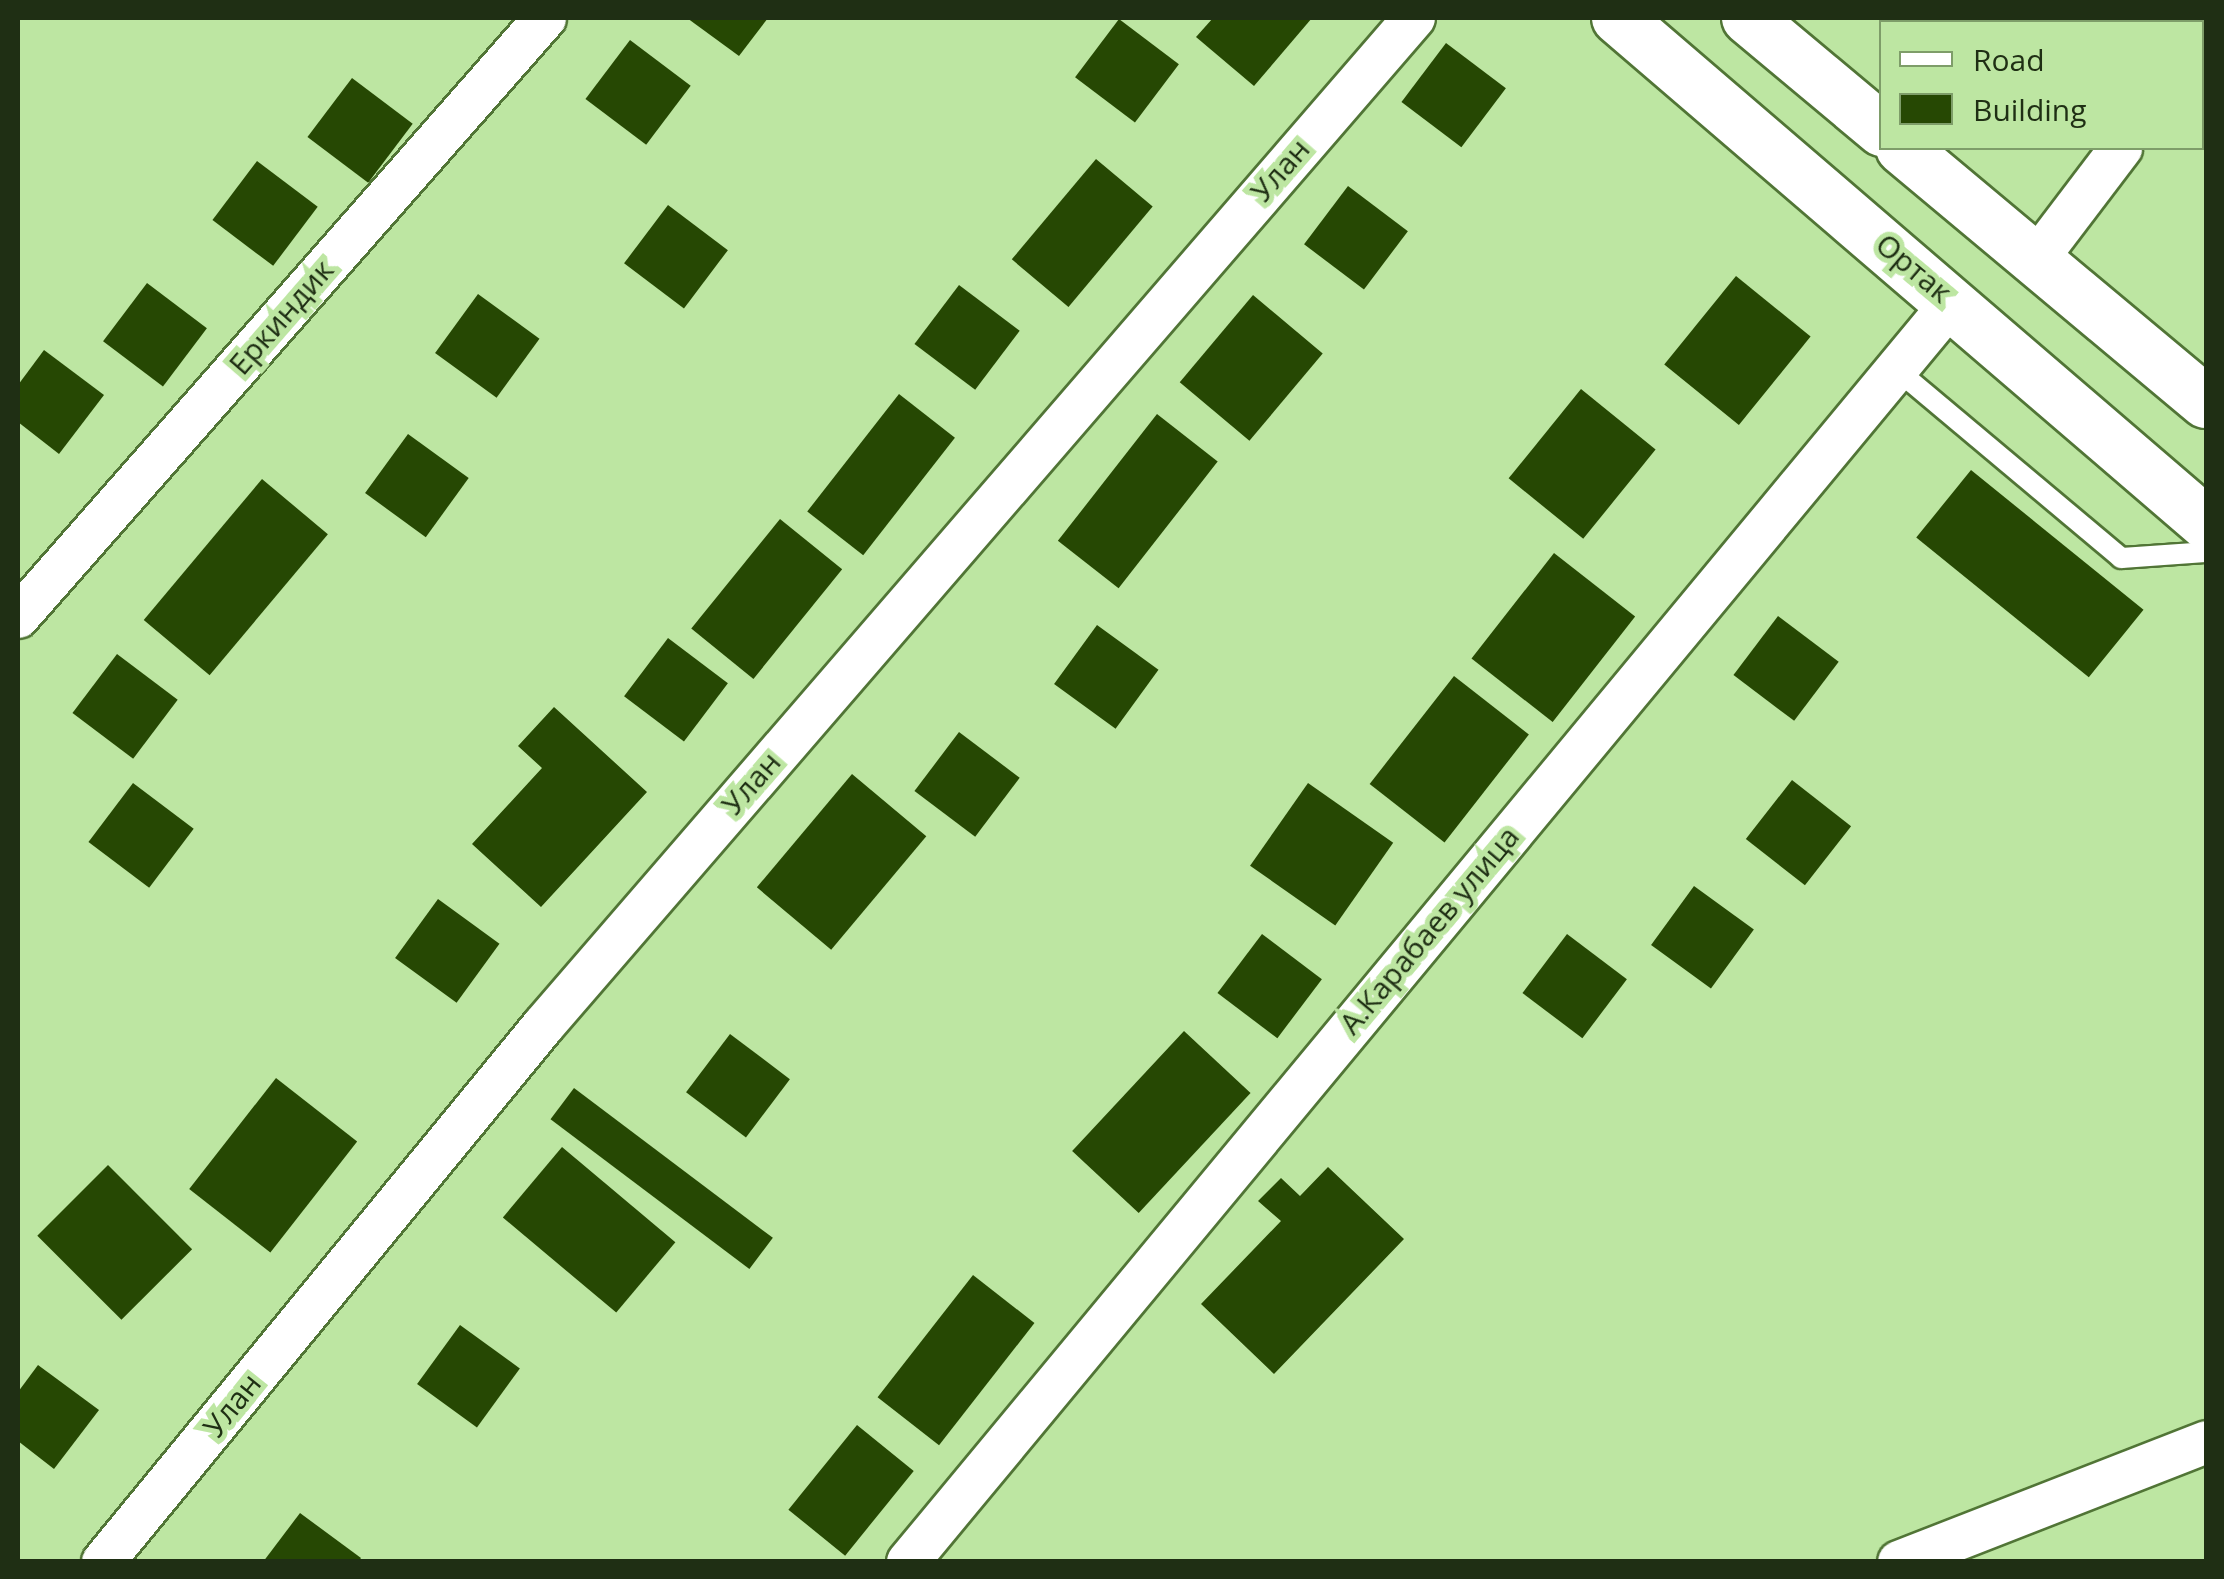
<!DOCTYPE html>
<meta charset="utf-8">
<style>
body{margin:0}
#map{position:relative;width:2224px;height:1579px;overflow:hidden;background:#bde6a2;font-family:"Open Sans",sans-serif}
div>[style]{position:absolute}
.building>*{inset:0;background:#264803;transform-origin:0 0}
.roads{filter:drop-shadow(2px 0 #517536) drop-shadow(-2px 0 #517536) drop-shadow(0 2px #517536) drop-shadow(0 -2px #517536)}
.service>*{height:20px;margin:-10px;padding:0 10px;transform-origin:10px;border-radius:10px;background:#fff}
.minor>*{height:42px;margin:-21px;padding:0 21px;transform-origin:21px;border-radius:21px;background:#fff}
.tertiary>*{height:52px;margin:-26px;padding:0 26px;transform-origin:26px;border-radius:26px;background:#fff}
span{translate:-50% -50%;white-space:nowrap;text-align:center;line-height:1.15;-webkit-text-stroke:10px #bde6a2;paint-order:stroke}
.street-label{font-size:30px;color:#1f2f14}
.frame{position:absolute;inset:0;border:20px solid #1f2f14;pointer-events:none}
.legend{position:absolute;left:1879px;top:20px;width:325px;height:130px;box-sizing:border-box;background:#bde6a2;border:2px solid #7e9d69;margin:0;padding:12px 18px;list-style:none;font-size:30px;color:#1f2f14}
.legend li{display:flex;align-items:center;gap:20px;height:50px}
.legend b{width:50px;border:2px solid #7e9d69}
</style>
<div id="map">
<div class="building">
<div style="clip-path:polygon(687px 18px,768px 18px,739px 56px)"></div>
<div style="clip-path:polygon(1213px 18px,1312px 18px,1254px 86px,1196px 37px)"></div>
<div style="left:1967px;top:18px;width:72px;height:6px"></div>
<div style="left:1119px;top:19px;width:75px;height:73px;rotate:37deg"></div>
<div style="left:630px;top:40px;width:76px;height:74px;rotate:37deg"></div>
<div style="left:1446px;top:43px;width:75px;height:74px;rotate:37deg"></div>
<div style="left:352px;top:78px;width:76px;height:74px;rotate:37deg"></div>
<div style="left:1096px;top:159px;width:74px;height:131px;rotate:40deg"></div>
<div style="left:257px;top:161px;width:76px;height:74px;rotate:37deg"></div>
<div style="left:1348px;top:186px;width:75px;height:73px;rotate:37deg"></div>
<div style="left:668px;top:205px;width:75px;height:73px;rotate:37deg"></div>
<div style="left:1736px;top:276px;width:96px;height:114px;rotate:39deg"></div>
<div style="left:147px;top:283px;width:75px;height:73px;rotate:37deg"></div>
<div style="left:959px;top:285px;width:76px;height:74px;rotate:37deg"></div>
<div style="left:478px;top:294px;width:76px;height:73px;rotate:36deg"></div>
<div style="left:1253px;top:295px;width:91px;height:114px;rotate:40deg"></div>
<div style="clip-path:polygon(44px 350px,104px 395px,59px 454px,18px 422px,18px 385px)"></div>
<div style="left:1581px;top:389px;width:96px;height:115px;rotate:39deg"></div>
<div style="left:899px;top:394px;width:71px;height:149px;rotate:38deg"></div>
<div style="left:1157px;top:414px;width:77px;height:161px;rotate:38deg"></div>
<div style="left:408px;top:434px;width:75px;height:73px;rotate:36deg"></div>
<div style="left:1971px;top:470px;width:222px;height:87px;rotate:39deg"></div>
<div style="left:262px;top:479px;width:86px;height:184px;rotate:40deg"></div>
<div style="left:780px;top:519px;width:80px;height:141px;rotate:39deg"></div>
<div style="left:1554px;top:553px;width:103px;height:134px;rotate:38deg"></div>
<div style="left:1778px;top:616px;width:76px;height:74px;rotate:37deg"></div>
<div style="left:1097px;top:625px;width:76px;height:73px;rotate:36deg"></div>
<div style="left:668px;top:638px;width:75px;height:73px;rotate:37deg"></div>
<div style="left:117px;top:654px;width:76px;height:74px;rotate:37deg"></div>
<div style="left:1454px;top:676px;width:95px;height:137px;rotate:38deg"></div>
<div style="clip-path:polygon(554px 707px,647px 792px,541px 907px,472px 844px,542px 768px,518px 746px)"></div>
<div style="left:959px;top:732px;width:76px;height:74px;rotate:37deg"></div>
<div style="left:852px;top:774px;width:97px;height:148px;rotate:40deg"></div>
<div style="left:1792px;top:780px;width:75px;height:75px;rotate:38deg"></div>
<div style="left:133px;top:783px;width:76px;height:74px;rotate:37deg"></div>
<div style="left:1308px;top:783px;width:104px;height:101px;rotate:35deg"></div>
<div style="left:1694px;top:886px;width:74px;height:73px;rotate:36deg"></div>
<div style="left:438px;top:899px;width:76px;height:73px;rotate:36deg"></div>
<div style="left:1262px;top:934px;width:75px;height:74px;rotate:37deg"></div>
<div style="left:1567px;top:934px;width:75px;height:74px;rotate:37deg"></div>
<div style="left:1184px;top:1031px;width:91px;height:164px;rotate:43deg"></div>
<div style="left:730px;top:1034px;width:75px;height:73px;rotate:37deg"></div>
<div style="left:276px;top:1078px;width:103px;height:141px;rotate:38deg"></div>
<div style="left:574px;top:1088px;width:249px;height:39px;rotate:37deg"></div>
<div style="left:562px;top:1147px;width:148px;height:92px;rotate:40deg"></div>
<div style="left:108px;top:1165px;width:119px;height:100px;rotate:45deg"></div>
<div style="clip-path:polygon(1328px 1167px,1404px 1239px,1274px 1374px,1201px 1304px,1281px 1221px,1258px 1201px,1281px 1178px,1300px 1196px)"></div>
<div style="left:973px;top:1275px;width:78px;height:155px;rotate:38deg"></div>
<div style="left:460px;top:1325px;width:74px;height:73px;rotate:36deg"></div>
<div style="clip-path:polygon(38px 1365px,99px 1410px,54px 1469px,18px 1441px,18px 1392px)"></div>
<div style="left:857px;top:1425px;width:73px;height:109px;rotate:39deg"></div>
<div style="clip-path:polygon(300px 1513px,361px 1558px,358px 1562px,263px 1562px)"></div>
</div>
<div class="roads">
<div class="service">
<div style="left:1896px;top:369px;width:294px;rotate:40deg"></div>
<div style="left:2121px;top:558px;width:85px;rotate:-4deg"></div>
</div>
<div class="minor">
<div style="left:2202px;top:41px;width:8px;rotate:-60deg"></div>
<div style="left:2036px;top:260px;width:141px;rotate:-52.8deg"></div>
<div style="left:18px;top:617px;width:798px;rotate:-48.66deg"></div>
<div style="left:103px;top:1562px;width:693px;rotate:-50.62deg"></div>
<div style="left:543px;top:1026px;width:1332px;rotate:-49.17deg"></div>
<div style="left:908px;top:1562px;width:1638px;rotate:-50.35deg"></div>
<div style="left:1899px;top:1562px;width:330px;rotate:-21.3deg"></div>
</div>
<div class="tertiary">
<div style="left:1618px;top:18px;width:775px;rotate:40.66deg"></div>
<div style="left:1748px;top:18px;width:175px;rotate:39.9deg"></div>
<div style="left:1902px;top:148px;width:396px;rotate:39.9deg"></div>
</div>
</div>
<div class="street-label">
<span style="left:1280px;top:170px;rotate:-49deg">Улан</span>
<span style="left:1914px;top:268px;rotate:40deg">Ортак</span>
<span style="left:281px;top:317px;rotate:-49deg">Еркиндик</span>
<span style="left:751px;top:783px;rotate:-49deg">Улан</span>
<span style="left:1429px;top:930px;rotate:-50deg">А.Карабаев улица</span>
<span style="left:232px;top:1405px;rotate:-51deg">Улан</span>
</div>
<div class="frame"></div>
<ul class="legend">
<li><b style="height:12px;background:#fff"></b>Road</li>
<li><b style="height:28px;background:#264803"></b>Building</li>
</ul>
</div>
